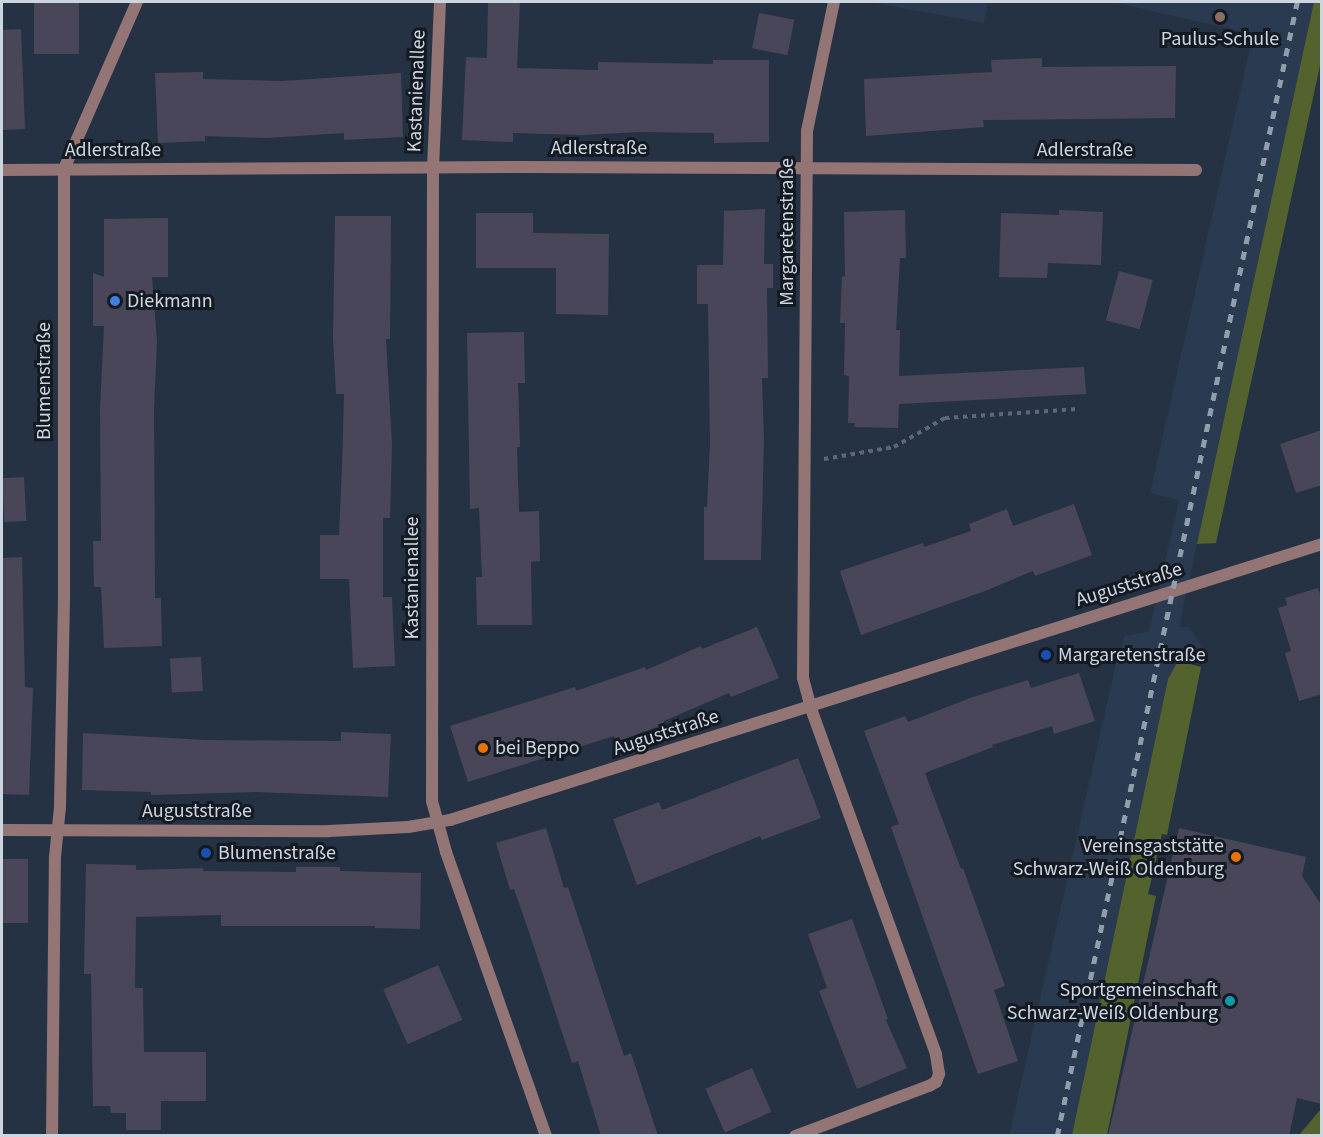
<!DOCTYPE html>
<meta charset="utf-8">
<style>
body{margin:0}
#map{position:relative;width:1323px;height:1137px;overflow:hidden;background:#253243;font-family:"Source Sans 3",sans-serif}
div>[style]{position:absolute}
.built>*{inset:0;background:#2a3b51}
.green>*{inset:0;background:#54632d}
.building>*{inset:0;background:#4a465a;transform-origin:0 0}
.path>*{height:4px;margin-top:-2px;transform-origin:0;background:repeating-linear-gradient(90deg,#5c6876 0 4.5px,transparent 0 9px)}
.street>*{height:12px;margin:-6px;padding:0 6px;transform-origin:6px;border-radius:6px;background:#947576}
.rail>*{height:4.5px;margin-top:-2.25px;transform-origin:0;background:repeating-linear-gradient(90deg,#939eaa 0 8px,transparent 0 16px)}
.dots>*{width:16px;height:16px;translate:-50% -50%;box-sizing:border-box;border:3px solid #141a21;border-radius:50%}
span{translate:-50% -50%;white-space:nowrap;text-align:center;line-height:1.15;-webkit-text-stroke:6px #141a21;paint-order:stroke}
.poi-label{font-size:20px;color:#cdd6e0}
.left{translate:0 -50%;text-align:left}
.right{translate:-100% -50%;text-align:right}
.street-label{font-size:20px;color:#cdd6e0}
.frame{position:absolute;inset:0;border:3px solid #cdd6e0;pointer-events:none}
</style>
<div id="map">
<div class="built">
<div style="clip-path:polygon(869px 2px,988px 2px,984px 23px)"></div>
<div style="clip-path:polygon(1113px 2px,1314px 2px,1179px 627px,1189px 627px,1205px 651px,1192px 664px,1178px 661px,1168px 679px,1072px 1135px,1009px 1136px,1118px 655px,1125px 636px,1149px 631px,1179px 500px,1150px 493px,1253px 34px)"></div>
</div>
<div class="green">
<div style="clip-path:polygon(1314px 2px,1321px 2px,1321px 61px,1216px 543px,1197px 544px)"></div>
<div style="clip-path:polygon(1178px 661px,1201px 667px,1167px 835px,1162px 834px,1148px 894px,1156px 896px,1107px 1135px,1072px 1135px,1168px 679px)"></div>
<div style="clip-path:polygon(1321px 1109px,1321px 1135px,1299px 1135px)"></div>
</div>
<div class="building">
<div style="left:34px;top:2px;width:45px;height:52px"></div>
<div style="clip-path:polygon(488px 2px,520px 2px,517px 68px,598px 70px,598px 62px,713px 64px,713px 60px,769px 60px,769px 142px,714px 143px,714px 133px,640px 132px,582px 135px,513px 133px,513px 142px,462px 140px,466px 57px,487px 58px)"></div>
<div style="left:759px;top:13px;width:36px;height:36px;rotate:11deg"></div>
<div style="clip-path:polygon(21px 29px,25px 129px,2px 130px,2px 30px)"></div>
<div style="clip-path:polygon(1042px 58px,1042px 67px,1176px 66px,1175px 118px,983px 120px,984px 127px,866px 136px,864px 79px,992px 72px,991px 60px)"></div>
<div style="clip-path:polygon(203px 72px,203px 79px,282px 81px,401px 73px,403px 137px,344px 140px,344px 133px,267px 138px,205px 136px,205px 141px,158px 143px,155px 73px)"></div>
<div style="clip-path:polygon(765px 209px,764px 264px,773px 264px,773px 288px,767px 288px,768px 378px,762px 378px,764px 439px,761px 560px,704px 560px,704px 507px,707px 507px,710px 443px,708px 304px,697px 304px,697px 265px,723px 265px,724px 211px)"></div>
<div style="clip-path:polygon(905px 210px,906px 258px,900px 258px,896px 330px,900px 330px,899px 376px,1084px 367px,1086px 394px,899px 404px,898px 428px,854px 427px,855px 423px,848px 423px,849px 376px,844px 375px,845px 323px,840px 323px,842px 276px,845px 277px,844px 212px)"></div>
<div style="clip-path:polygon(1059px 210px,1103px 212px,1101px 265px,1048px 263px,1047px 278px,999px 277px,1001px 213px,1059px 215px)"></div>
<div style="clip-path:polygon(476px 213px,533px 213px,533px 233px,609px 234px,608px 315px,556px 314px,556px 268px,476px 268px)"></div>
<div style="clip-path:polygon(335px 216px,391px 216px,390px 339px,386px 339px,392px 444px,390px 518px,383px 518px,383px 597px,392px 597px,395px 666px,353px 668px,349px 579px,320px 579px,320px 535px,339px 535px,342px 466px,344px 394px,336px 394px,333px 337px)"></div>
<div style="clip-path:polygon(168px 218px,168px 277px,152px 277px,157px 341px,154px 409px,155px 598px,161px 598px,162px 646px,104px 648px,101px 587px,94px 587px,93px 541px,101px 541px,100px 409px,104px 326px,93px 326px,93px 273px,104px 277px,104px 219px)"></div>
<div style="left:1119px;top:271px;width:35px;height:51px;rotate:15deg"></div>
<div style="clip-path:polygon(524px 332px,525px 383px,518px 383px,520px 447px,517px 447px,519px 512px,539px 511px,540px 561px,531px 562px,532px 625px,477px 625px,476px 577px,482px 577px,479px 508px,470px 509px,467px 333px)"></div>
<div style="clip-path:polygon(1322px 430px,1322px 485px,1296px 493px,1280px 444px)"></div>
<div style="left:24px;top:477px;width:44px;height:22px;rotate:87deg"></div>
<div style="clip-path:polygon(1074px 504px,1092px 555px,1035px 576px,1033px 571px,985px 591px,861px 635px,840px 571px,923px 543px,924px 547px,971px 531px,969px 524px,1007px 509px,1013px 526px)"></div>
<div style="clip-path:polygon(22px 557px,25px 687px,33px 688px,29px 795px,2px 794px,2px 558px)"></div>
<div style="clip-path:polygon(1318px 588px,1322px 600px,1322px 694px,1299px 701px,1285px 653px,1291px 651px,1278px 608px,1287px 605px,1285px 598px)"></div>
<div style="clip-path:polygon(757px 627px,779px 678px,731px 697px,729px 693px,664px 721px,665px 724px,616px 742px,614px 736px,468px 782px,450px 726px,575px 687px,576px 691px,645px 667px,646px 670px,701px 646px,702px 649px)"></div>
<div style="left:201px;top:657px;width:34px;height:31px;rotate:87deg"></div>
<div style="clip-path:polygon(1079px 673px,1095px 721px,1054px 734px,1052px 726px,992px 745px,993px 747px,925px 773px,961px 869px,963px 868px,1005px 986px,994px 990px,1018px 1061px,978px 1074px,891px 827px,899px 824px,864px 731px,905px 716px,908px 722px,973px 697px,1028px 680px,1031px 688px)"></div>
<div style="clip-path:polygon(341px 732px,391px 734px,388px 797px,255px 792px,151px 795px,151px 792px,82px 790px,83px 733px,205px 740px,341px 741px)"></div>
<div style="clip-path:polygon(798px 758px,821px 818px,762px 840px,760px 836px,637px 885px,613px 819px,659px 802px,662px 810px)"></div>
<div style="clip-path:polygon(546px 828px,564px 888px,568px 887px,624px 1056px,631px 1053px,658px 1136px,601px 1136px,578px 1061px,572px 1063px,529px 932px,514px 889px,510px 890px,496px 843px)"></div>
<div style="clip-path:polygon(1179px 828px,1306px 857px,1302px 876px,1322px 906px,1322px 1104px,1297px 1098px,1289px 1136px,1108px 1136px)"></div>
<div style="left:2px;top:859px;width:26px;height:64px"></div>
<div style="clip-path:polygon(86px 864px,136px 865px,136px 870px,203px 868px,203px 871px,296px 872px,296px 867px,340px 867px,340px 871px,421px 873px,420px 929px,375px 928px,375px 926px,221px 926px,221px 915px,136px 917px,135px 988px,143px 988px,144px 1052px,206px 1052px,206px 1101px,161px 1101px,161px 1130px,126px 1130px,126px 1113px,111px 1113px,110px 1106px,93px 1106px,91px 974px,84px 974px)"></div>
<div style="clip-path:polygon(852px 919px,888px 1019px,886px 1020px,907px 1068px,857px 1089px,819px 991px,827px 988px,808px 934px)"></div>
<div style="left:438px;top:965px;width:60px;height:60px;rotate:66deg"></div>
<div style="left:752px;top:1068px;width:48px;height:51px;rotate:66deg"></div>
</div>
<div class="path">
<div style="left:824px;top:459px;width:71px;rotate:-9.7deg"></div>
<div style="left:894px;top:447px;width:59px;rotate:-29.6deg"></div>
<div style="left:945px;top:418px;width:133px;rotate:-3.9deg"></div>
</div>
<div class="street">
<div style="left:440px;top:2px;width:166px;rotate:92.4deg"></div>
<div style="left:433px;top:168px;width:633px;rotate:90.09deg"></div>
<div style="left:432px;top:801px;width:53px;rotate:74.6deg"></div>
<div style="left:446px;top:852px;width:301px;rotate:70.6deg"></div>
<div style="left:2px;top:170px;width:518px;rotate:-0.33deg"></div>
<div style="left:520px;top:167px;width:676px;rotate:0.25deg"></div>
<div style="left:2px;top:830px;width:327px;rotate:0.2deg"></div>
<div style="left:329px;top:831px;width:79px;rotate:-2.9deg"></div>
<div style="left:408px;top:827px;width:43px;rotate:-9.5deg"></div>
<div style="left:450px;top:820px;width:915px;rotate:-17.56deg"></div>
<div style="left:52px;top:1136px;width:279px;rotate:-89.4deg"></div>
<div style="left:55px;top:857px;width:50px;rotate:-84.3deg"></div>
<div style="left:60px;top:807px;width:212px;rotate:-88.9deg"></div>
<div style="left:64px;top:595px;width:426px;rotate:-90deg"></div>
<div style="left:64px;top:169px;width:182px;rotate:-66.4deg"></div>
<div style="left:795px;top:1136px;width:143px;rotate:-20.5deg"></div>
<div style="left:929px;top:1086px;width:8px;rotate:-30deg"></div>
<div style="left:936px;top:1082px;width:9px;rotate:-69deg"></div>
<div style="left:939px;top:1074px;width:20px;rotate:-99deg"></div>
<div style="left:936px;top:1054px;width:368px;rotate:-109.9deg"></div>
<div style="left:811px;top:708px;width:31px;rotate:-105deg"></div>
<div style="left:803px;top:678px;width:547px;rotate:-89.58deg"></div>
<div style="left:807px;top:131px;width:132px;rotate:-78.2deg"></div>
</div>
<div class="rail">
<div style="left:1057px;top:1136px;width:1159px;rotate:-78.05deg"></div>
</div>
<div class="dots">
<div style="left:1220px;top:17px;background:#8d6e63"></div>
<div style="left:115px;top:301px;background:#3f7fe0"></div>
<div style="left:1046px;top:655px;background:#1a4fb4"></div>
<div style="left:483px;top:748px;background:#e8710a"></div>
<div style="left:206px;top:853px;background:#1a4fb4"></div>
<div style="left:1236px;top:857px;background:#e8710a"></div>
<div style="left:1230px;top:1001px;background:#0f9aa8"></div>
</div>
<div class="poi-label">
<span style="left:1220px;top:39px">Paulus-Schule</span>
<span class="left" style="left:127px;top:301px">Diekmann</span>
<span class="left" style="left:1058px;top:655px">Margaretenstraße</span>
<span class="left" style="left:495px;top:748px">bei Beppo</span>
<span class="right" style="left:1224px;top:858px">Vereinsgaststätte<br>Schwarz-Weiß Oldenburg</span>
<span class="left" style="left:218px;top:853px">Blumenstraße</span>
<span class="right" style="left:1218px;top:1002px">Sportgemeinschaft<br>Schwarz-Weiß Oldenburg</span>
</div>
<div class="street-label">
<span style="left:417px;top:91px;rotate:-88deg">Kastanienallee</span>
<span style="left:599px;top:148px">Adlerstraße</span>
<span style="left:113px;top:150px">Adlerstraße</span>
<span style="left:1085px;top:150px">Adlerstraße</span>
<span style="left:787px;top:232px;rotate:-90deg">Margaretenstraße</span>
<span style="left:44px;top:381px;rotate:-90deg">Blumenstraße</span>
<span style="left:412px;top:578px;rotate:-90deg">Kastanienallee</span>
<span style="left:1129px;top:585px;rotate:-17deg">Auguststraße</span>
<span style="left:666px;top:733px;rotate:-18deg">Auguststraße</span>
<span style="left:197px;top:811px">Auguststraße</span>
</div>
<div class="frame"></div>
</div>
